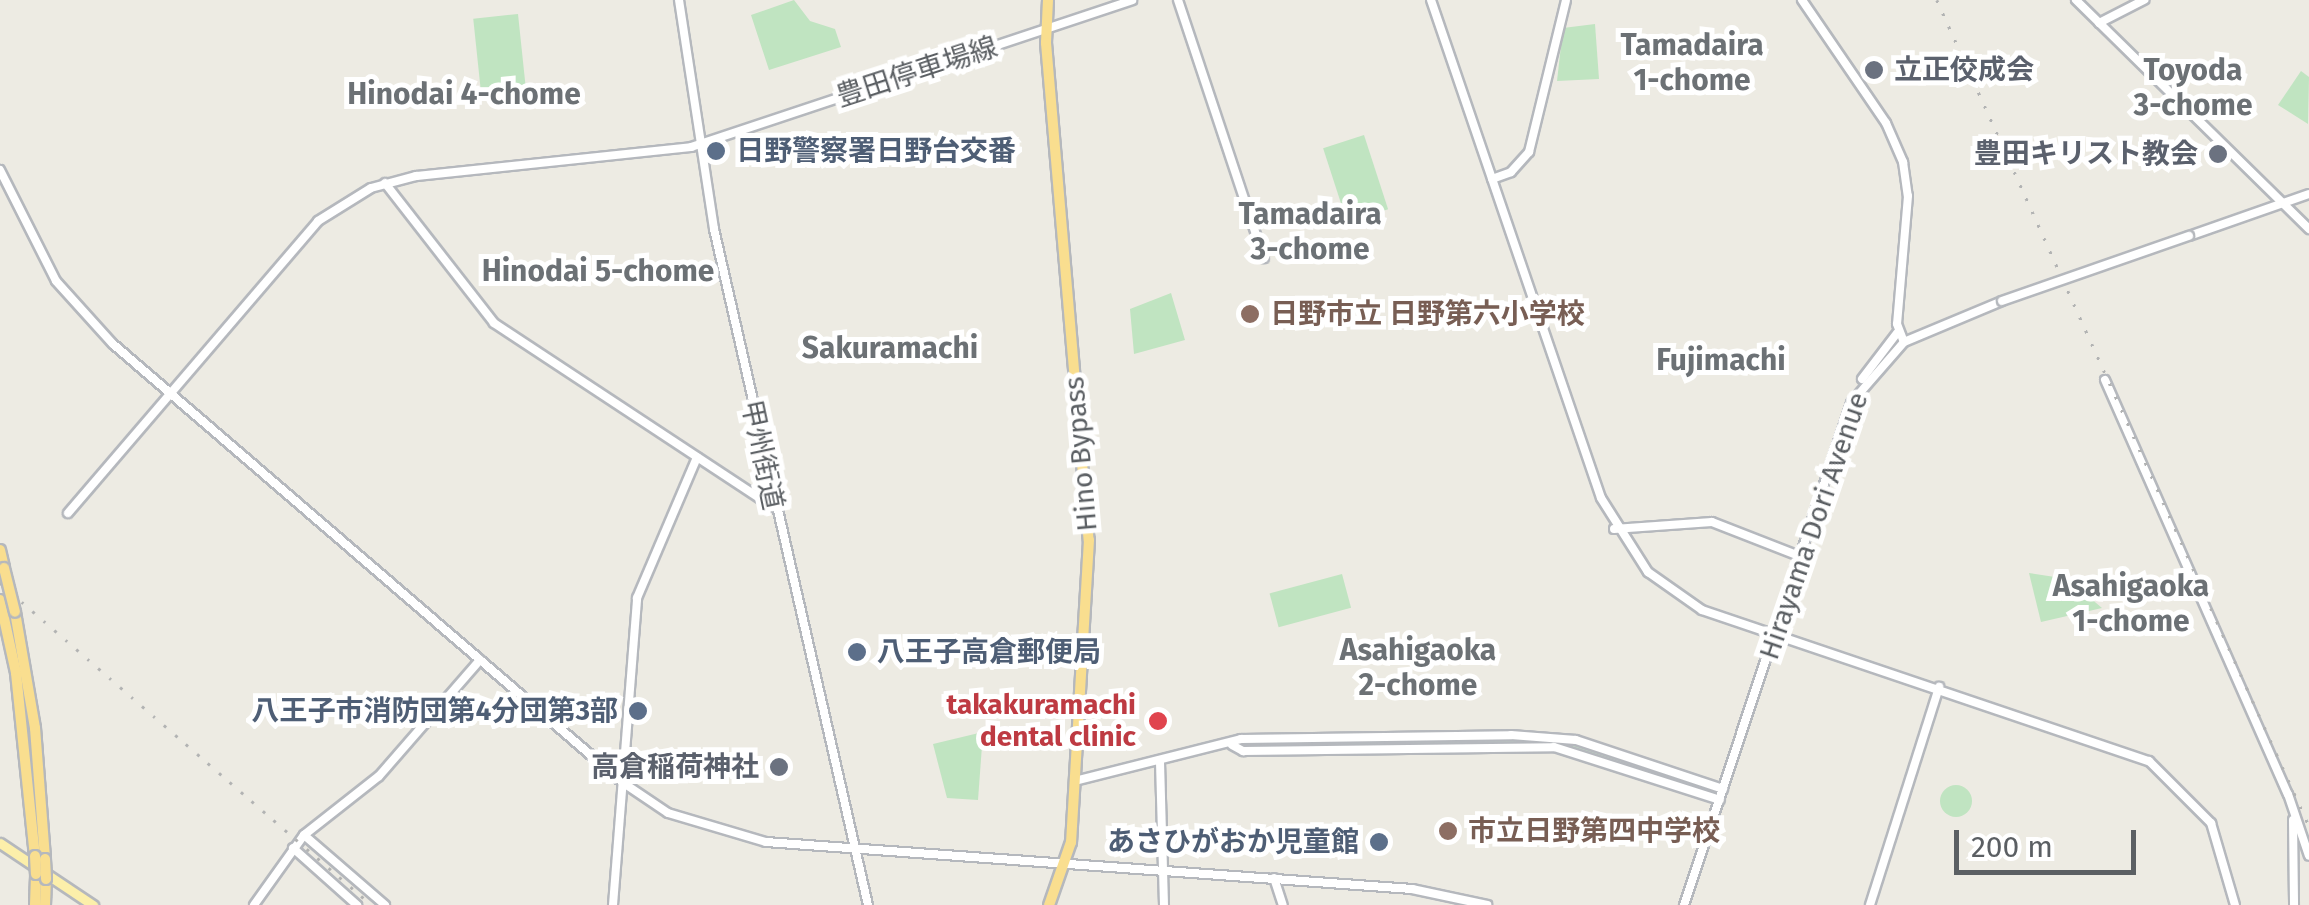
<!DOCTYPE html>
<meta charset="utf-8">
<style>
body{margin:0}
#map{position:relative;width:2309px;height:905px;overflow:hidden;background:#edebe3;font-family:"Fira Sans","Noto Sans JP",sans-serif}
div>[style]{position:absolute}
.green>*{inset:0;background:#c0e4c1;transform-origin:0 0}
.round{border-radius:50%}
.roads{filter:drop-shadow(2px 0 #b5b8bd) drop-shadow(-2px 0 #b5b8bd) drop-shadow(0 2px #b5b8bd) drop-shadow(0 -2px #b5b8bd)}
.secondary>*{height:8px;margin:-4px;padding:0 4px;transform-origin:4px;border-radius:4px;background:#fff}
.primary>*{height:9px;margin:-4.5px;padding:0 4.5px;transform-origin:4.5px;border-radius:4.5px;background:#fcefaa}
.highway>*{height:10px;margin:-5px;padding:0 5px;transform-origin:5px;border-radius:5px;background:#f9de8f}
.rail>*{height:2.5px;margin-top:-1.25px;transform-origin:0;background:repeating-linear-gradient(90deg,#b2b3b3 0 2.5px,transparent 0 14.5px)}
.bridges{filter:drop-shadow(2px 0 #b5b8bd) drop-shadow(-2px 0 #b5b8bd) drop-shadow(0 2px #b5b8bd) drop-shadow(0 -2px #b5b8bd)}
.secondary-bridge>*{height:8px;margin:-4px;padding:0 4px;transform-origin:4px;border-radius:4px;background:#fff}
.highway-bridge>*{height:10px;margin:-5px;padding:0 5px;transform-origin:5px;border-radius:5px;background:#f9de8f}
.dots>*{width:28px;height:28px;translate:-50% -50%;box-sizing:border-box;border:5px solid #fff;border-radius:50%}
span{translate:-50% -50%;white-space:nowrap;text-align:center;line-height:1.15;-webkit-text-stroke:10px #fff;paint-order:stroke}
.worship-label{font-size:28px;color:#5b616d;font-weight:700}
.left{translate:0 -50%;text-align:left}
.right{translate:-100% -50%;text-align:right}
.street-label{font-size:28px;color:#5b5f63}
.service-label{font-size:28px;color:#4e5e75;font-weight:700}
.education-label{font-size:28px;color:#785e54;font-weight:700}
.health-label{font-size:28px;color:#be3a42;font-weight:700}
.neighbourhood-label{font-size:30px;color:#6c7175;font-weight:700}
.scale{position:absolute;left:1954px;top:830px;width:182px;height:45px;box-sizing:border-box;border:5px solid #5b5f63;border-top:0;padding-left:12px;font-size:30px;line-height:35px;white-space:nowrap;color:#5b5f63;-webkit-text-stroke:8px #fff;paint-order:stroke}
</style>
<div id="map">
<div class="green">
<div style="clip-path:polygon(794px 0,810px 21px,835px 29px,841px 47px,769px 70px,751px 15px)"></div>
<div style="left:518px;top:14px;width:71px;height:45px;rotate:84deg"></div>
<div style="clip-path:polygon(1595px 24px,1599px 79px,1557px 81px,1563px 28px)"></div>
<div style="clip-path:polygon(2301px 71px,2309px 77px,2308px 124px,2278px 105px)"></div>
<div style="left:1364px;top:135px;width:78px;height:43px;rotate:72deg"></div>
<div style="clip-path:polygon(1171px 293px,1185px 340px,1134px 354px,1130px 309px)"></div>
<div style="clip-path:polygon(2029px 573px,2068px 579px,2102px 608px,2041px 622px)"></div>
<div style="left:1342px;top:574px;width:35px;height:75px;rotate:75deg"></div>
<div style="clip-path:polygon(983px 732px,978px 800px,947px 798px,933px 744px)"></div>
<div style="clip-path:polygon(1556px 736px,1723px 789px,1720px 800px,1577px 751px,1243px 751px,1232px 745px,1241px 739px)"></div>
<div class="round" style="left:1940px;top:785px;width:32px;height:32px"></div>
</div>
<div class="roads">
<div class="secondary">
<div style="left:679px;top:0;width:232px;rotate:81.3deg"></div>
<div style="left:714px;top:229px;width:693px;rotate:77.17deg"></div>
<div style="left:1178px;top:0;width:272px;rotate:71.6deg"></div>
<div style="left:1431px;top:0;width:526px;rotate:71.15deg"></div>
<div style="left:1601px;top:498px;width:88px;rotate:57.6deg"></div>
<div style="left:1648px;top:572px;width:66px;rotate:35.1deg"></div>
<div style="left:1702px;top:610px;width:472px;rotate:18.7deg"></div>
<div style="left:2149px;top:761px;width:88px;rotate:45deg"></div>
<div style="left:2211px;top:823px;width:85px;rotate:73.7deg"></div>
<div style="left:1802px;top:0;width:149px;rotate:55.7deg"></div>
<div style="left:1886px;top:123px;width:43px;rotate:66.4deg"></div>
<div style="left:1903px;top:162px;width:34px;rotate:82deg"></div>
<div style="left:1908px;top:196px;width:128px;rotate:94.9deg"></div>
<div style="left:1897px;top:324px;width:19px;rotate:69deg"></div>
<div style="left:2076px;top:0;width:327px;rotate:44.5deg"></div>
<div style="left:2099px;top:23px;width:51px;rotate:-27.1deg"></div>
<div style="left:0;top:170px;width:124px;rotate:63.2deg"></div>
<div style="left:56px;top:281px;width:85px;rotate:47.9deg"></div>
<div style="left:113px;top:344px;width:672px;rotate:40.71deg"></div>
<div style="left:622px;top:782px;width:55px;rotate:34deg"></div>
<div style="left:668px;top:813px;width:102px;rotate:16.5deg"></div>
<div style="left:766px;top:842px;width:648px;rotate:4.16deg"></div>
<div style="left:1412px;top:889px;width:77px;rotate:12deg"></div>
<div style="left:1492px;top:179px;width:20px;rotate:-20deg"></div>
<div style="left:1511px;top:172px;width:27px;rotate:-48deg"></div>
<div style="left:1529px;top:152px;width:156px;rotate:-76.3deg"></div>
<div style="left:385px;top:183px;width:177px;rotate:52.1deg"></div>
<div style="left:494px;top:323px;width:334px;rotate:33.4deg"></div>
<div style="left:2189px;top:236px;width:127px;rotate:-19.3deg"></div>
<div style="left:1862px;top:379px;width:58px;rotate:-52.7deg"></div>
<div style="left:2105px;top:380px;width:453px;rotate:66.2deg"></div>
<div style="left:2288px;top:794px;width:65px;rotate:71.3deg"></div>
<div style="left:68px;top:513px;width:384px;rotate:-49.4deg"></div>
<div style="left:318px;top:221px;width:62px;rotate:-31.9deg"></div>
<div style="left:371px;top:188px;width:47px;rotate:-14.9deg"></div>
<div style="left:416px;top:176px;width:277px;rotate:-6deg"></div>
<div style="left:691px;top:147px;width:465px;rotate:-18.4deg"></div>
<div style="left:1614px;top:529px;width:98px;rotate:-4.1deg"></div>
<div style="left:1712px;top:522px;width:97px;rotate:21.3deg"></div>
<div style="left:1232px;top:745px;width:13px;rotate:29deg"></div>
<div style="left:1243px;top:751px;width:311px;rotate:-0.7deg"></div>
<div style="left:1554px;top:747px;width:174px;rotate:17.7deg"></div>
<div style="left:1160px;top:762px;width:143px;rotate:88.4deg"></div>
<div style="left:1075px;top:781px;width:171px;rotate:-14.2deg"></div>
<div style="left:1241px;top:739px;width:270px;rotate:-0.8deg"></div>
<div style="left:1511px;top:735px;width:65px;rotate:4.4deg"></div>
<div style="left:1576px;top:740px;width:155px;rotate:18.4deg"></div>
<div style="left:2293px;top:820px;width:85px;rotate:89.3deg"></div>
<div style="left:304px;top:835px;width:107px;rotate:40.8deg"></div>
<div style="left:293px;top:848px;width:86px;rotate:41.7deg"></div>
<div style="left:1274px;top:878px;width:28px;rotate:72deg"></div>
<div style="left:254px;top:905px;width:86px;rotate:-54.5deg"></div>
<div style="left:304px;top:835px;width:95px;rotate:-38.2deg"></div>
<div style="left:379px;top:776px;width:154px;rotate:-49deg"></div>
<div style="left:613px;top:905px;width:308px;rotate:-85.5deg"></div>
<div style="left:637px;top:598px;width:153px;rotate:-66.9deg"></div>
<div style="left:1684px;top:905px;width:529px;rotate:-71.6deg"></div>
<div style="left:1851px;top:403px;width:81px;rotate:-49deg"></div>
<div style="left:1904px;top:342px;width:106px;rotate:-22.7deg"></div>
<div style="left:1870px;top:905px;width:229px;rotate:-72.4deg"></div>
</div>
<div class="primary">
<div style="left:0;top:843px;width:112px;rotate:33.7deg"></div>
</div>
<div class="highway">
<div style="left:1048px;top:0;width:43px;rotate:92.7deg"></div>
<div style="left:1046px;top:43px;width:499px;rotate:85.1deg"></div>
<div style="left:1089px;top:540px;width:303px;rotate:93.4deg"></div>
<div style="left:1071px;top:842px;width:67px;rotate:109.2deg"></div>
<div style="left:0;top:550px;width:18px;rotate:77deg"></div>
<div style="left:0;top:600px;width:75px;rotate:77.6deg"></div>
<div style="left:16px;top:673px;width:184px;rotate:84.1deg"></div>
<div style="left:15px;top:612px;width:118px;rotate:80.2deg"></div>
<div style="left:35px;top:728px;width:131px;rotate:85.6deg"></div>
<div style="left:35px;top:905px;width:31px;rotate:-88deg"></div>
<div style="left:45px;top:905px;width:26px;rotate:-88deg"></div>
</div>
</div>
<div class="rail">
<div style="left:1937px;top:0;width:906px;rotate:65.75deg"></div>
<div style="left:0;top:583px;width:492px;rotate:40.9deg"></div>
</div>
<div class="bridges">
<div class="secondary-bridge">
<div style="left:2002px;top:301px;width:198px;rotate:-19.2deg"></div>
</div>
<div class="highway-bridge">
<div style="left:4px;top:568px;width:45px;rotate:76deg"></div>
<div style="left:35px;top:856px;width:18px;rotate:87deg"></div>
<div style="left:45px;top:859px;width:20px;rotate:87deg"></div>
</div>
</div>
<div class="dots">
<div style="left:1874px;top:70px;background:#6b7280"></div>
<div style="left:716px;top:151px;background:#5c6f8a"></div>
<div style="left:2218px;top:154px;background:#6b7280"></div>
<div style="left:1250px;top:314px;background:#8d6e63"></div>
<div style="left:857px;top:652px;background:#5c6f8a"></div>
<div style="left:638px;top:711px;background:#5c6f8a"></div>
<div style="left:1158px;top:721px;background:#e0444e"></div>
<div style="left:779px;top:767px;background:#6b7280"></div>
<div style="left:1448px;top:831px;background:#8d6e63"></div>
<div style="left:1379px;top:842px;background:#5c6f8a"></div>
</div>
<div class="worship-label">
<span class="left" style="left:1894px;top:70px">立正佼成会</span>
<span class="right" style="left:2198px;top:154px">豊田キリスト教会</span>
<span class="right" style="left:759px;top:767px">高倉稲荷神社</span>
</div>
<div class="street-label">
<span style="left:917px;top:72px;rotate:-18deg">豊田停車場線</span>
<span style="left:1081px;top:454px;rotate:-95deg">Hino Bypass</span>
<span style="left:762px;top:455px;rotate:78deg">甲州街道</span>
<span style="left:1814px;top:526px;rotate:-71deg">Hirayama Dori Avenue</span>
</div>
<div class="service-label">
<span class="left" style="left:736px;top:151px">日野警察署日野台交番</span>
<span class="left" style="left:877px;top:652px">八王子高倉郵便局</span>
<span class="right" style="left:618px;top:711px">八王子市消防団第4分団第3部</span>
<span class="right" style="left:1359px;top:842px">あさひがおか児童館</span>
</div>
<div class="education-label">
<span class="left" style="left:1270px;top:314px">日野市立 日野第六小学校</span>
<span class="left" style="left:1468px;top:831px">市立日野第四中学校</span>
</div>
<div class="health-label">
<span class="right" style="left:1136px;top:721px">takakuramachi<br>dental clinic</span>
</div>
<div class="neighbourhood-label">
<span style="left:1692px;top:62px">Tamadaira<br>1-chome</span>
<span style="left:2193px;top:87px">Toyoda<br>3-chome</span>
<span style="left:464px;top:94px">Hinodai 4-chome</span>
<span style="left:1310px;top:231px">Tamadaira<br>3-chome</span>
<span style="left:598px;top:271px">Hinodai 5-chome</span>
<span style="left:890px;top:348px">Sakuramachi</span>
<span style="left:1721px;top:360px">Fujimachi</span>
<span style="left:2131px;top:603px">Asahigaoka<br>1-chome</span>
<span style="left:1418px;top:667px">Asahigaoka<br>2-chome</span>
</div>
<div class="scale">200 m</div>
</div>
